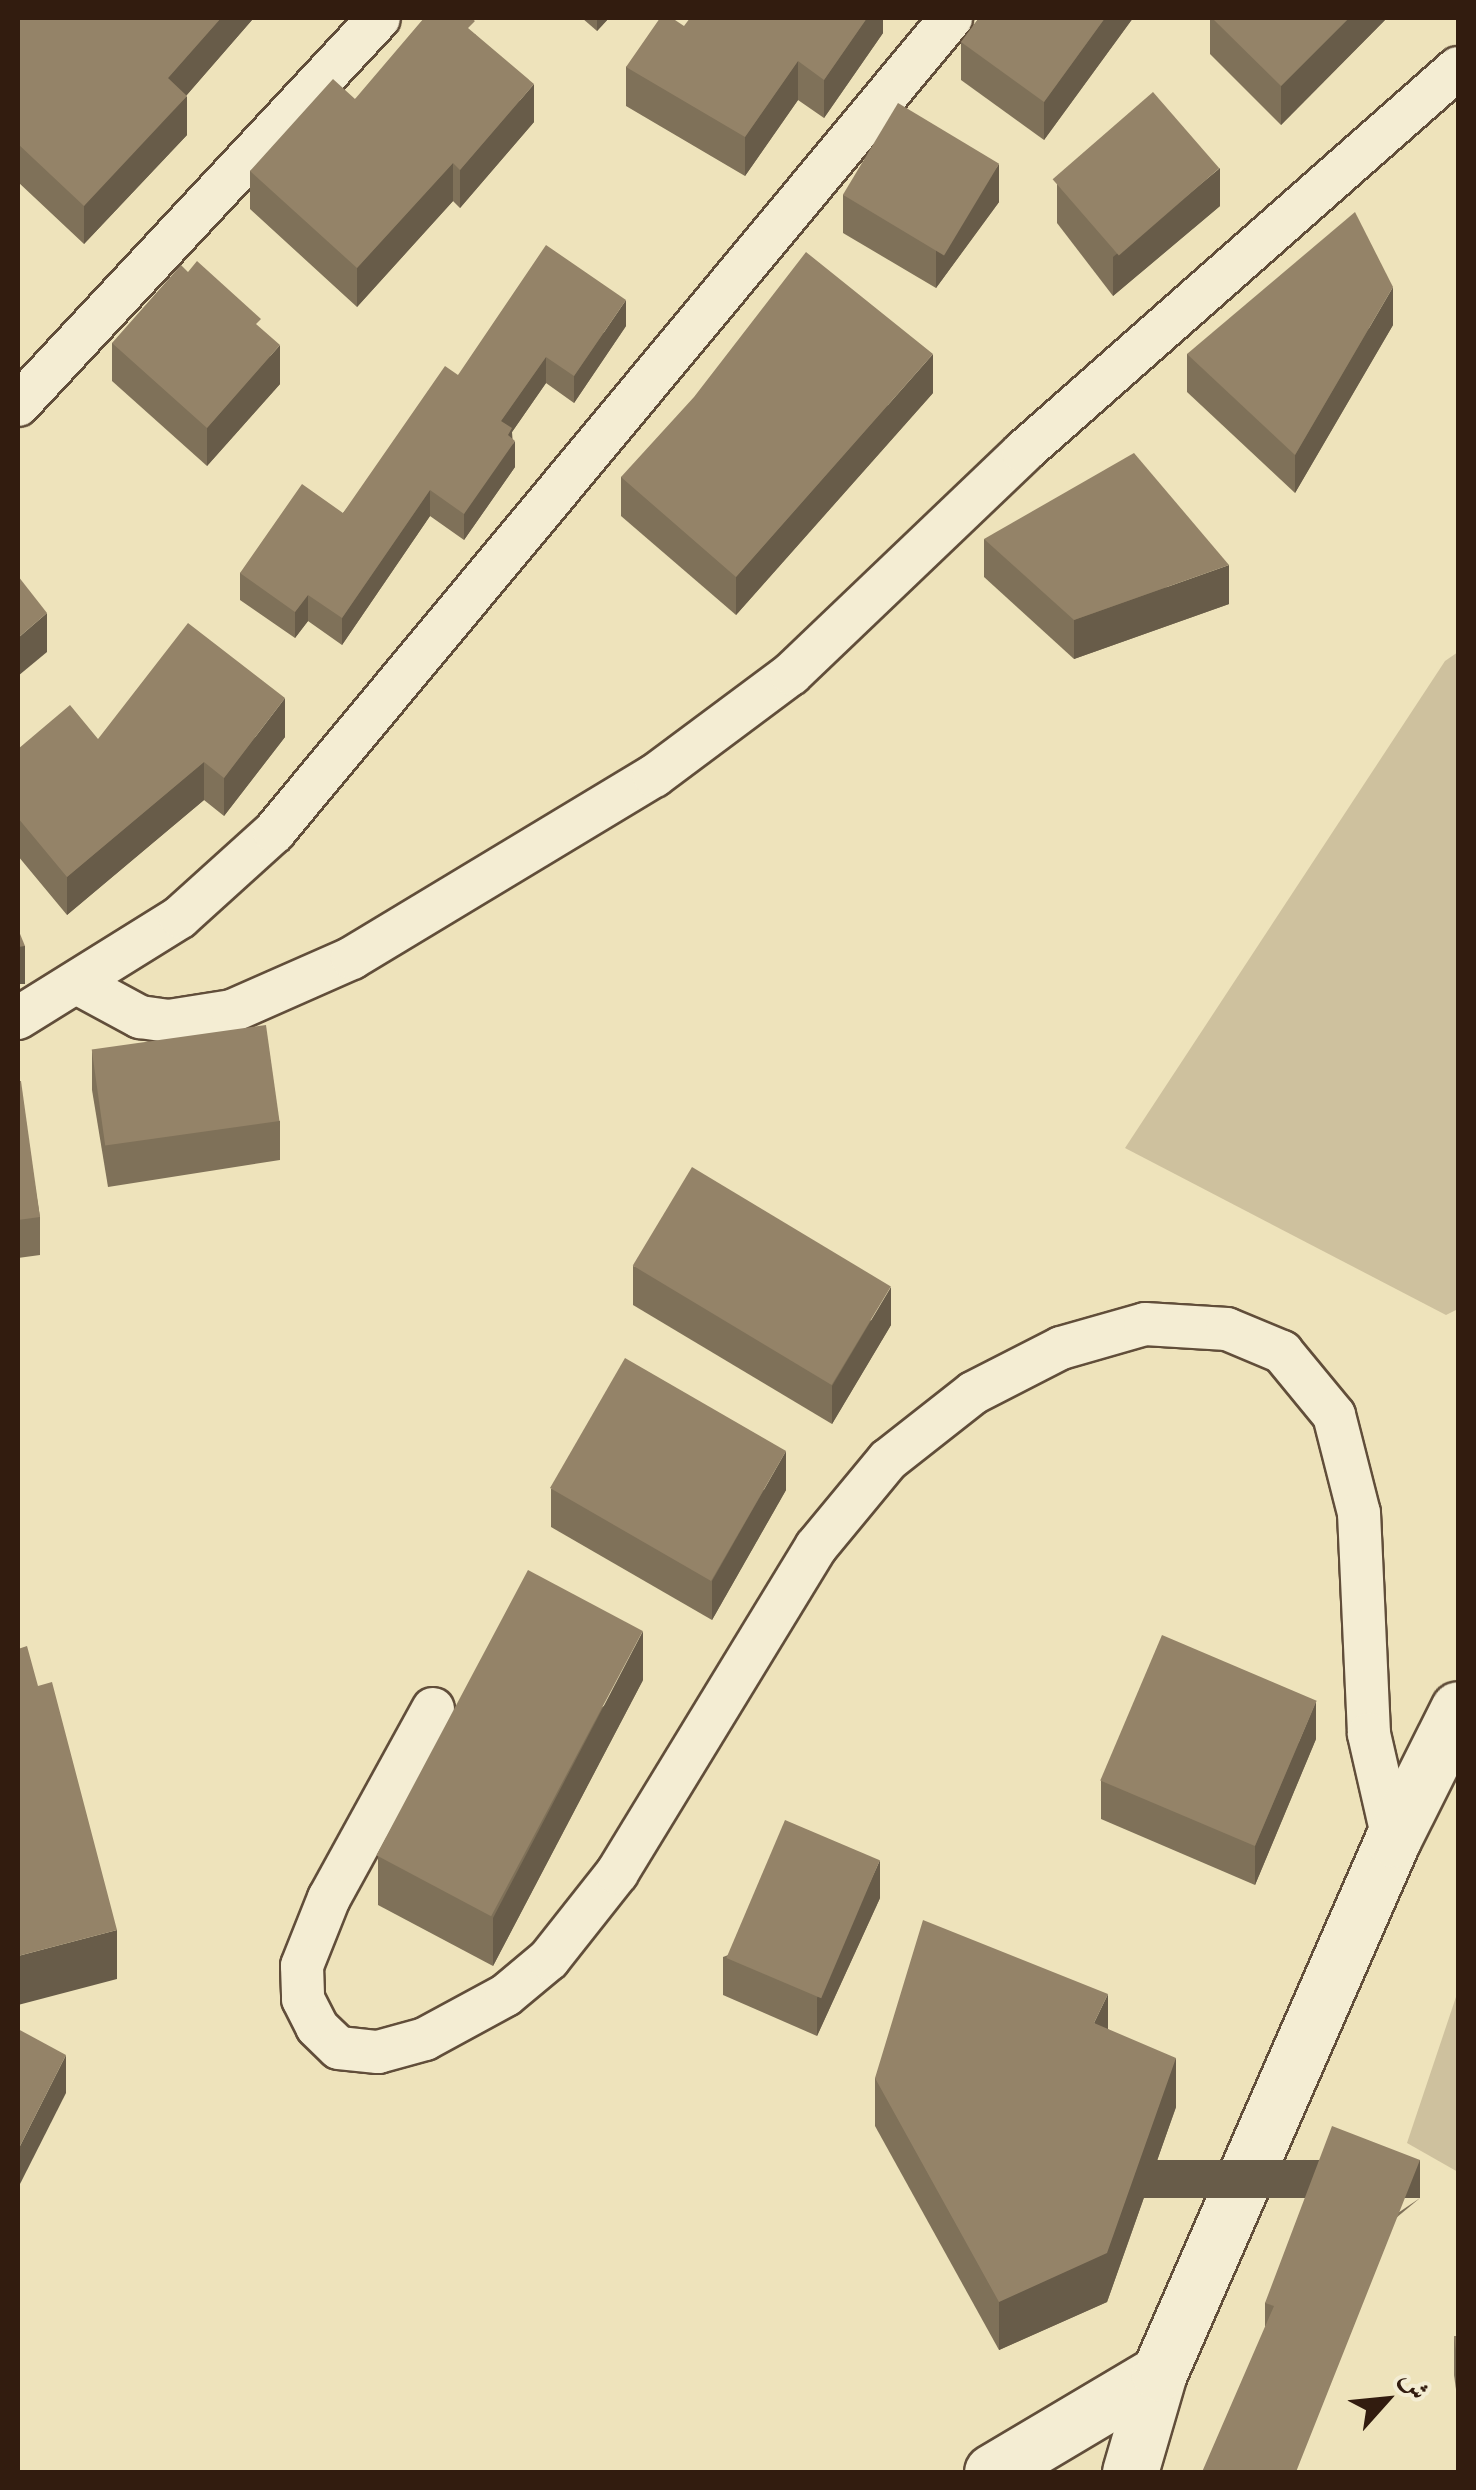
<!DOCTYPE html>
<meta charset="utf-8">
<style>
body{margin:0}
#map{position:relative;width:1476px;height:2490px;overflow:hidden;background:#eee3bb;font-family:"IM FELL English",Amiri,serif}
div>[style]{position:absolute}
.green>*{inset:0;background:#cec19e}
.roads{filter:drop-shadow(2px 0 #614e3a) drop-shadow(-2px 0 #614e3a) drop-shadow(0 2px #614e3a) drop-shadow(0 -2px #614e3a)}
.minor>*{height:42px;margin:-21px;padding:0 21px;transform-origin:21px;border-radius:21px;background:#f4edd3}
.tertiary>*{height:55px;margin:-27.5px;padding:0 27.5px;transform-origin:27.5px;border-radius:27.5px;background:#f4edd3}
.secondary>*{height:55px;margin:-27.5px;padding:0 27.5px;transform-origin:27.5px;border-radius:27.5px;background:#f4edd3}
.wall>*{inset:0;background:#7f7159}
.shaded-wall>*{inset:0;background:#685c49;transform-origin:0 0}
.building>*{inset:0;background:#948368;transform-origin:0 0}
span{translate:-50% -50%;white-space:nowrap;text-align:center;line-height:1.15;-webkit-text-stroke:8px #f4edd3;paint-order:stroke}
.frame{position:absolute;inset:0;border:20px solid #321c0f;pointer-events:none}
.north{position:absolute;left:1336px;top:2350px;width:100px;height:100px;-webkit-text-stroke:8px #f4edd3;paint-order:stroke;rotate:63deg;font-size:28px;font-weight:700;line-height:40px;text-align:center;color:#321c0f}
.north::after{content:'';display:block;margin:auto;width:35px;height:45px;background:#321c0f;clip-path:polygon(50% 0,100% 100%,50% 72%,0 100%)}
</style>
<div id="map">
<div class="green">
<div style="clip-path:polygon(1458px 652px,1458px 1309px,1446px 1315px,1125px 1148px,1445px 661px)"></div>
<div style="clip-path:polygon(1458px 1991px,1458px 2172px,1407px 2143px)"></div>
</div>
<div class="roads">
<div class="minor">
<div style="left:18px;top:405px;width:529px;rotate:-46.99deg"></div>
<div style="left:77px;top:983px;width:72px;rotate:28.4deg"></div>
<div style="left:140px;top:1017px;width:29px;rotate:8deg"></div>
<div style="left:169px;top:1021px;width:64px;rotate:-9deg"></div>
<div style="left:232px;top:1011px;width:131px;rotate:-23.8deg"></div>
<div style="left:352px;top:958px;width:353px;rotate:-31.1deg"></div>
<div style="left:654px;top:776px;width:171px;rotate:-36.7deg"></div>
<div style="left:791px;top:674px;width:321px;rotate:-43.7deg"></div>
<div style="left:1023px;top:452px;width:580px;rotate:-41.44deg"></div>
<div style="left:18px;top:1018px;width:191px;rotate:-31.9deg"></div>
<div style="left:180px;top:917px;width:127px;rotate:-42.1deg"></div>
<div style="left:274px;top:832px;width:1059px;rotate:-50.25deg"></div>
<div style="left:433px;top:1709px;width:216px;rotate:118.8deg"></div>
<div style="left:329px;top:1898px;width:73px;rotate:111.7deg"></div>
<div style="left:302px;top:1966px;width:33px;rotate:88deg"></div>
<div style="left:303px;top:1999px;width:31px;rotate:63deg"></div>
<div style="left:317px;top:2027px;width:30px;rotate:44deg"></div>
<div style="left:339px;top:2048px;width:39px;rotate:6deg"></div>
<div style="left:378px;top:2052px;width:49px;rotate:-15.5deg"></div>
<div style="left:425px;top:2039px;width:92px;rotate:-28.5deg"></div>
<div style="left:506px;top:1995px;width:56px;rotate:-39.9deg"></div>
<div style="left:549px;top:1959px;width:110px;rotate:-51.7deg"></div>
<div style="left:617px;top:1873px;width:382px;rotate:-58.6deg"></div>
<div style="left:816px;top:1547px;width:113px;rotate:-50.4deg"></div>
<div style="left:888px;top:1460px;width:108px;rotate:-38.2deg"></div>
<div style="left:973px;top:1393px;width:99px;rotate:-27.1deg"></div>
<div style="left:1061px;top:1348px;width:87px;rotate:-15.9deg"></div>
<div style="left:1145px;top:1324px;width:82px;rotate:3.5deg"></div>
<div style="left:1227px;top:1329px;width:60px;rotate:22.7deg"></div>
<div style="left:1282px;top:1352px;width:82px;rotate:50.5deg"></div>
<div style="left:1334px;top:1415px;width:101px;rotate:75.7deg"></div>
<div style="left:1359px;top:1513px;width:221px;rotate:87.4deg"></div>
<div style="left:1369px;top:1734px;width:108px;rotate:77.1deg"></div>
</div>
<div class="tertiary">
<div style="left:992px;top:2472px;width:194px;rotate:-30.7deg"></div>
</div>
<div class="secondary">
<div style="left:1130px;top:2472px;width:103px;rotate:-73.7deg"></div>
<div style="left:1159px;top:2373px;width:583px;rotate:-66.34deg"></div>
<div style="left:1393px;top:1839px;width:145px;rotate:-63.4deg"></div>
</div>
</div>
<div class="wall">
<div style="clip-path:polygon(18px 18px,252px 18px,252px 20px,186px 96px,187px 135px,84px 244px,18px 182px)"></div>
<div style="clip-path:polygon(582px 18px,609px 18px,597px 31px)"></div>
<div style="clip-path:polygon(883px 18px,883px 33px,824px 118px,798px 100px,745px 176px,626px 106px,626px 67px,684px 26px)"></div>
<div style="clip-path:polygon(979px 18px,1133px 18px,1044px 140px,961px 80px,961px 42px)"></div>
<div style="clip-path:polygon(1210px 18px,1387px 18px,1281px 125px,1210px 54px)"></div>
<div style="clip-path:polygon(475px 34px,534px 122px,460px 208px,453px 201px,357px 307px,250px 209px,250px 171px,355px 99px)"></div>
<div style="clip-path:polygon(1057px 184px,1220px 206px,1113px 296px,1057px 223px)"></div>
<div style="clip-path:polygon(843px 195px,999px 202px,936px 288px,843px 233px)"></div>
<div style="clip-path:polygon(1393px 325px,1295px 493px,1187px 392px,1187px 354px)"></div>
<div style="clip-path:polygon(626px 326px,574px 403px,546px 383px,512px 432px,515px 467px,464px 540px,430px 516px,342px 645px,308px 621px,295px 638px,240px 600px,240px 573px,343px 513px,458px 375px)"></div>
<div style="clip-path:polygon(261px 329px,280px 384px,207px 466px,112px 381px,112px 343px)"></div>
<div style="clip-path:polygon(933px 393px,736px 615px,621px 516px,621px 477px)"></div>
<div style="clip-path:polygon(984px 539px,1229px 604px,1074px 659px,984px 577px)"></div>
<div style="clip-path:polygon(285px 737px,224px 816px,204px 800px,67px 915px,18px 856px,18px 749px,98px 739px)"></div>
<div style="clip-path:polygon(92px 1052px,280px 1121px,280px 1160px,108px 1187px,92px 1090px)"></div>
<div style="clip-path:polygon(18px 1081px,40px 1217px,40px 1255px,18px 1258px)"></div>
<div style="clip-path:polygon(633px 1266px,891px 1325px,832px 1424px,633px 1305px)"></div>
<div style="clip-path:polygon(551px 1489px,786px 1490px,712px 1620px,551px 1527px)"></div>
<div style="clip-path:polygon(643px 1680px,493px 1966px,378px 1905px,378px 1856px)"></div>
<div style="clip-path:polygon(1316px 1739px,1255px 1885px,1101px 1819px,1101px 1781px)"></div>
<div style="clip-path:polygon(880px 1898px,817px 2036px,723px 1995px,723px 1957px)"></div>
<div style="clip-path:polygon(1108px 2029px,1176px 2107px,1107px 2302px,999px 2350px,875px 2126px,875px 2078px)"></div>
<div style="clip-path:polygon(1420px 2198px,1265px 2327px,1265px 2303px)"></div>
<div style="clip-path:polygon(1454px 2336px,1458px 2336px,1458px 2404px,1454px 2375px)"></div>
</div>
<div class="shaded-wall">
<div style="clip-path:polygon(221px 18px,252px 18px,252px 20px,171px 113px,187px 96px,187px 135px,84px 244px,84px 206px,168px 78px)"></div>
<div style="clip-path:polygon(597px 18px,609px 18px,597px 31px)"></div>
<div style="clip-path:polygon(867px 18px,883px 18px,883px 33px,824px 118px,824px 80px)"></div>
<div style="clip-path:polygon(1105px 18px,1133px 18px,1044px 140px,1044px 102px)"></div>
<div style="clip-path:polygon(1349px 18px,1387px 18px,1281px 125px,1281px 86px)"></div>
<div style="clip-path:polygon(798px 61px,798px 100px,745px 176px,745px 137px)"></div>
<div style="clip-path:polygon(534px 84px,534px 122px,460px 208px,460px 170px)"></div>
<div style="clip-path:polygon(453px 163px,453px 201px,357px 307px,357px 268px)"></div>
<div style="clip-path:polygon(999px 164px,999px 202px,936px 288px,936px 250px)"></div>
<div style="clip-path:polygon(1220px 168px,1220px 206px,1113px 296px,1113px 257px)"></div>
<div style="clip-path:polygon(1393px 287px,1393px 325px,1295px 493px,1295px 455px)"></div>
<div style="clip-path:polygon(626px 300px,626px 326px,574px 403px,574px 376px)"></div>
<div style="clip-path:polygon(280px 345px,280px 384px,207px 466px,207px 428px)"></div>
<div style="clip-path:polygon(933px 354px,933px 393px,736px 615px,736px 577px)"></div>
<div style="clip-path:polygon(546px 357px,546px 383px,512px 432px,512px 445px,515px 441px,515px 467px,464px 540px,464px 514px,501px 421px)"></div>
<div style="clip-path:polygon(430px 490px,430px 516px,342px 645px,342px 618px)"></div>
<div style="clip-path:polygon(1229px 565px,1229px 604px,1074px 659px,1074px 620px)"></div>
<div style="clip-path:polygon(308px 595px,308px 621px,295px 638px,295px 612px)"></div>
<div style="clip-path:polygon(47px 613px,47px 652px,18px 676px,18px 638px)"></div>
<div style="clip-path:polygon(285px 698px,285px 737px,224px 816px,224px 778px)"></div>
<div style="clip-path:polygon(204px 762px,204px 800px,67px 915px,67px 877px)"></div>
<div style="left:25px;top:946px;width:38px;height:7px;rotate:90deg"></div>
<div style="clip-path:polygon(891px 1287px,891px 1325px,832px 1424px,832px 1386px)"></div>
<div style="clip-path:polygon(786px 1451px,786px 1490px,712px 1620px,712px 1581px)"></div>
<div style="clip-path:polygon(643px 1631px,643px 1680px,493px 1966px,493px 1918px)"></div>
<div style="clip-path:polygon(1316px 1701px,1316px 1739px,1255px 1885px,1255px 1846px)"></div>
<div style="clip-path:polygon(880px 1860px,880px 1898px,817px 2036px,817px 1998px)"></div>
<div style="clip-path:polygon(117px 1930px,117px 1979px,18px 2005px,18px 1956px)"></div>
<div style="clip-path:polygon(1108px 1994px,1108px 2043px,1094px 2023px)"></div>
<div style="clip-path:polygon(66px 2055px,66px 2093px,18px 2188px,18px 2150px)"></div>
<div style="clip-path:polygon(1176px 2058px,1176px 2107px,1107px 2302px,999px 2350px,999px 2302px)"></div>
<div style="left:1420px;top:2160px;width:38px;height:336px;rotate:90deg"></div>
</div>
<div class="building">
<div style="clip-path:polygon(18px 18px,221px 18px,168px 78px,187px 96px,84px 206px,18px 144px)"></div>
<div style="clip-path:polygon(424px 18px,471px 18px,475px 21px,468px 28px,534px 84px,460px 170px,453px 163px,357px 268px,250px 171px,333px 79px,355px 99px)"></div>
<div style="clip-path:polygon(660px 18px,672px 18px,684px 26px,690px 18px,867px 18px,824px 80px,798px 61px,745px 137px,626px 67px)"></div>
<div style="clip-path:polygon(979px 18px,1105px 18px,1044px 102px,961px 42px)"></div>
<div style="clip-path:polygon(1212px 18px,1349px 18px,1281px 86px)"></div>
<div style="left:1153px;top:92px;width:101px;height:133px;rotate:49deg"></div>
<div style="left:898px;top:103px;width:118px;height:107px;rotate:31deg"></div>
<div style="clip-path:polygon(1355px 212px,1393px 287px,1295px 455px,1187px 354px)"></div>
<div style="clip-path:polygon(546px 245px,626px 300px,574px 376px,546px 357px,501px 421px,512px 428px,508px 435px,515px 441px,464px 514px,430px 490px,342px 618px,308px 595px,295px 612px,240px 573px,302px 484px,343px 513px,445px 366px,458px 375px)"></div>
<div style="clip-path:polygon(806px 252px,933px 354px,736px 577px,621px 477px,694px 397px)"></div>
<div style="clip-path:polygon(197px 261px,261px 319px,256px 324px,280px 345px,207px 428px,112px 343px,181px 265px,188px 272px)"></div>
<div style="clip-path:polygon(1134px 453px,1229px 565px,1074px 620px,984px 539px)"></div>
<div style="clip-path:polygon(18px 576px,47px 613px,18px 638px)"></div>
<div style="clip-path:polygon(188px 623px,285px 698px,224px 778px,204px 762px,67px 877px,18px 818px,18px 749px,70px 705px,98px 739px)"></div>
<div style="clip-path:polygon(18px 929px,25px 946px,18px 947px)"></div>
<div style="left:266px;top:1025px;width:97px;height:176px;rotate:82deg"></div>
<div style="clip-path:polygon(18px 1081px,21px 1081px,40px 1217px,18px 1220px)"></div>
<div style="left:692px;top:1167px;width:232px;height:115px;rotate:31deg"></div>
<div style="left:625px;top:1358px;width:186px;height:150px;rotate:30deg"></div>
<div style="left:528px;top:1570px;width:130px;height:323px;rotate:28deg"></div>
<div style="left:1162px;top:1635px;width:168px;height:158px;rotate:23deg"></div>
<div style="clip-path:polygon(27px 1646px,38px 1686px,52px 1682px,117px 1930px,18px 1956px,18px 1649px)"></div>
<div style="left:785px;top:1820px;width:103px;height:150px;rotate:23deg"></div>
<div style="clip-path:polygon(923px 1920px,1108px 1994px,1094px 2023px,1176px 2058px,1107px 2253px,999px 2302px,875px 2078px)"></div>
<div style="clip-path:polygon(18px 2029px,66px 2055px,18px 2150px)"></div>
<div style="clip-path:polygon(1332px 2126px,1420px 2160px,1296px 2472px,1298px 2472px,1202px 2472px,1274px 2306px,1265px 2303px)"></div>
<div style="clip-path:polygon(1454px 2336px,1458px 2336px,1458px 2366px)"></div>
</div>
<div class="frame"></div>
<div class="north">ش</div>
</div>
